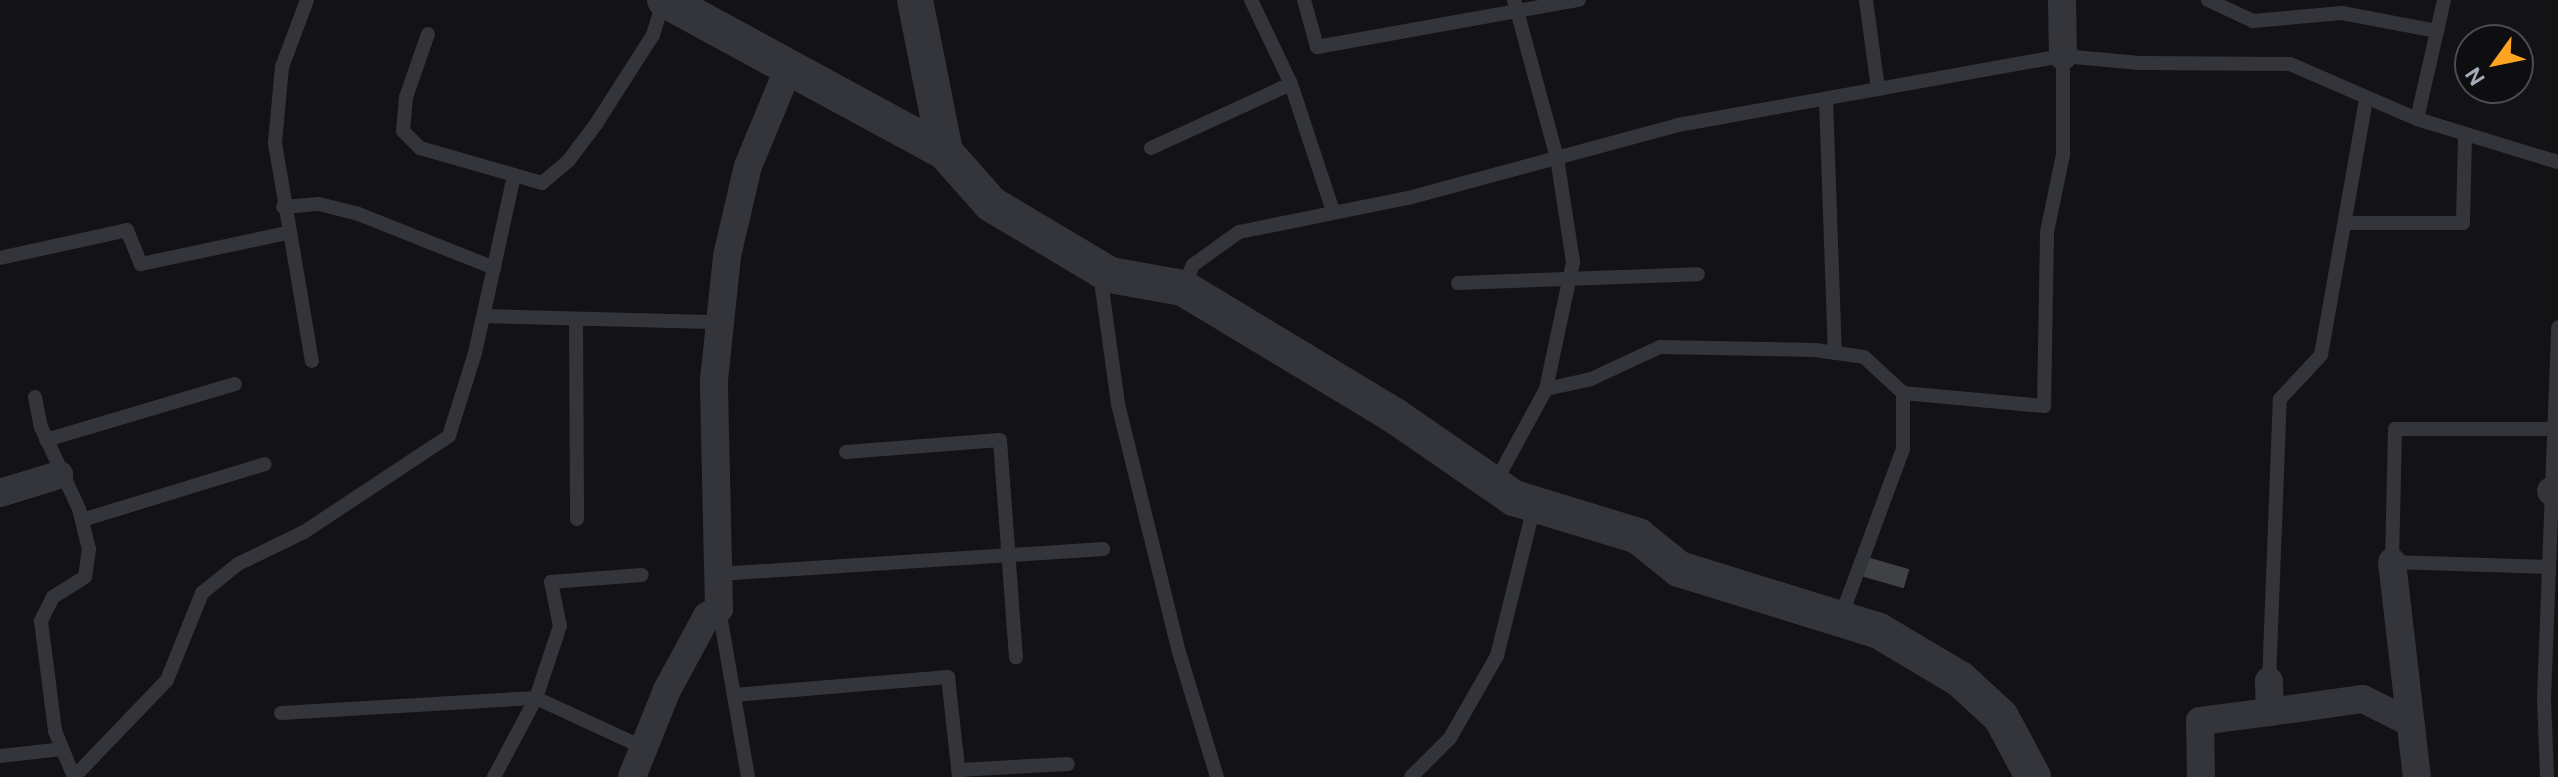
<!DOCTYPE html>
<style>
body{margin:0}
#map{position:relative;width:2558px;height:777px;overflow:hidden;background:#131315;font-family:"DM Sans",sans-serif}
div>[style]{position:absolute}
.building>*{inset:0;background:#3f4145;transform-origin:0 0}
.service>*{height:14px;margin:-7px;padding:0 7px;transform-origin:7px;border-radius:7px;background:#34353a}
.minor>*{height:28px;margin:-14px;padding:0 14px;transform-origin:14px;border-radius:14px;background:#34353a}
.tertiary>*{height:36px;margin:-18px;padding:0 18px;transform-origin:18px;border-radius:18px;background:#34353a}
span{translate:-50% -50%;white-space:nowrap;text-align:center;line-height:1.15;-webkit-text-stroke:6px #0e0e10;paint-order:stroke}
.north{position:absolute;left:2454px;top:24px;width:80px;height:80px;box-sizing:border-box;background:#0e0e10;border:2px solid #4a4d53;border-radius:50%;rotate:237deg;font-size:22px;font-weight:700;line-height:32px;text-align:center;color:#a3abb7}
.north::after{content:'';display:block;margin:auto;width:28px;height:36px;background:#ffa421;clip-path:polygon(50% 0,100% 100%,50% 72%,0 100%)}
</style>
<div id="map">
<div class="building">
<div style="left:1867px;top:557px;width:44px;height:20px;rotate:16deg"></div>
</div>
<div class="service">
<div style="left:307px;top:0;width:72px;rotate:110.5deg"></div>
<div style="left:282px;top:67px;width:76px;rotate:95.3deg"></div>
<div style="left:275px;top:143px;width:221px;rotate:80.4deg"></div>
<div style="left:1251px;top:0;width:93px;rotate:64.5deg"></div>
<div style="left:1291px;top:84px;width:134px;rotate:71.7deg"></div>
<div style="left:1304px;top:0;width:49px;rotate:74.5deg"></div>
<div style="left:1317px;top:47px;width:266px;rotate:-10.2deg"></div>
<div style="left:1866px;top:0;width:90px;rotate:82.3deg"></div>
<div style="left:2208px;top:0;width:50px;rotate:25deg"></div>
<div style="left:2253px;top:21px;width:89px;rotate:-5.1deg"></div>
<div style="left:2342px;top:13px;width:97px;rotate:10.7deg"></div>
<div style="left:428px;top:34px;width:67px;rotate:109.2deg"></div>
<div style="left:406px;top:97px;width:34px;rotate:95deg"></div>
<div style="left:403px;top:131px;width:24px;rotate:45deg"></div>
<div style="left:420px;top:148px;width:127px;rotate:16deg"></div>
<div style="left:542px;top:183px;width:35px;rotate:-40deg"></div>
<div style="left:569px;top:160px;width:45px;rotate:-53.1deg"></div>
<div style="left:596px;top:124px;width:106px;rotate:-57.4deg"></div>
<div style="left:653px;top:35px;width:37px;rotate:-73deg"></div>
<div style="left:1826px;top:99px;width:254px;rotate:88deg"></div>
<div style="left:2417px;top:119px;width:122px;rotate:-77.2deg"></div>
<div style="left:1151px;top:148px;width:154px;rotate:-24.6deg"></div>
<div style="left:283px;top:207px;width:36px;rotate:-5deg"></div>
<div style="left:319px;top:204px;width:38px;rotate:14deg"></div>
<div style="left:356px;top:213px;width:149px;rotate:21.7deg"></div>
<div style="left:2346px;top:223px;width:117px"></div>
<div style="left:2463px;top:223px;width:89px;rotate:-88.7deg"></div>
<div style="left:0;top:258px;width:130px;rotate:-12.4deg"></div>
<div style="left:127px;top:230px;width:37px;rotate:68deg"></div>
<div style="left:141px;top:264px;width:149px;rotate:-12deg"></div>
<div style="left:1100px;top:274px;width:131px;rotate:82.1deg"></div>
<div style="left:1118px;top:404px;width:255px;rotate:76.2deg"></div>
<div style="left:1179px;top:652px;width:131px;rotate:73.1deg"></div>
<div style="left:1458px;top:283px;width:240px;rotate:-2.1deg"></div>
<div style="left:1183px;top:288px;width:25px;rotate:-67deg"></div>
<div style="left:1193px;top:265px;width:57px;rotate:-35.7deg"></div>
<div style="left:1239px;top:232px;width:172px;rotate:-11.4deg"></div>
<div style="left:1408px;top:198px;width:280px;rotate:-15.1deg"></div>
<div style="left:1678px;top:125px;width:391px;rotate:-10.2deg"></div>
<div style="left:2063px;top:56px;width:77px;rotate:5.2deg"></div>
<div style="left:2140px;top:63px;width:150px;rotate:0.4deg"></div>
<div style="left:2290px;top:64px;width:138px;rotate:23.4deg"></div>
<div style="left:2417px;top:119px;width:147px;rotate:17deg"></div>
<div style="left:484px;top:316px;width:236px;rotate:1.5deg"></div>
<div style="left:576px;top:319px;width:200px;rotate:89.7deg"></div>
<div style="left:1546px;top:389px;width:46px;rotate:-12.5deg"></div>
<div style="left:1591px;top:379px;width:76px;rotate:-24.9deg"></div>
<div style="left:1660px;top:347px;width:155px;rotate:1.1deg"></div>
<div style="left:1815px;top:350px;width:49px;rotate:8.1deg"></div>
<div style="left:1864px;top:357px;width:53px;rotate:42.7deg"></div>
<div style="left:1903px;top:393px;width:56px;rotate:90deg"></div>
<div style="left:1903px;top:449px;width:181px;rotate:110.3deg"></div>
<div style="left:1903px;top:393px;width:142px;rotate:5.3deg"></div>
<div style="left:2044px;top:406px;width:174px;rotate:-89deg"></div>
<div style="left:2047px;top:232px;width:79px;rotate:-78.3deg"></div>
<div style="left:2063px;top:155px;width:99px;rotate:-90deg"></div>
<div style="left:35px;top:397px;width:31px;rotate:79deg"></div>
<div style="left:41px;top:427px;width:90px;rotate:65.1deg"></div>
<div style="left:79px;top:509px;width:41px;rotate:76deg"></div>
<div style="left:89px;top:549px;width:28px;rotate:98deg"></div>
<div style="left:85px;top:577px;width:38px;rotate:148deg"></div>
<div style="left:53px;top:597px;width:27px;rotate:117deg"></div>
<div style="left:41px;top:621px;width:111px;rotate:82.7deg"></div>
<div style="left:55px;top:731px;width:50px;rotate:67.6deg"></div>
<div style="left:74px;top:777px;width:134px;rotate:-46.2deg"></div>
<div style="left:167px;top:680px;width:94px;rotate:-68.1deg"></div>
<div style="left:202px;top:593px;width:46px;rotate:-38.9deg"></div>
<div style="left:238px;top:564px;width:73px;rotate:-25.9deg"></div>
<div style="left:304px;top:532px;width:174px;rotate:-33.5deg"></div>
<div style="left:449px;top:436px;width:87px;rotate:-72.6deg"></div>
<div style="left:475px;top:353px;width:182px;rotate:-77.6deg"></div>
<div style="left:46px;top:440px;width:197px;rotate:-16.5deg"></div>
<div style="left:846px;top:452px;width:154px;rotate:-4.5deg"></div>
<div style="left:1000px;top:440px;width:218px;rotate:85.8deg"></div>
<div style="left:1495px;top:483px;width:107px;rotate:-61.5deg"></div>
<div style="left:1546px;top:389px;width:130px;rotate:-78deg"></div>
<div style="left:1573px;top:262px;width:105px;rotate:-98.7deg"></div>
<div style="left:1557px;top:158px;width:164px;rotate:-105.2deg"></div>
<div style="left:82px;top:520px;width:191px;rotate:-17deg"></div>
<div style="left:2548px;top:567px;width:156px;rotate:-178.2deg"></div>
<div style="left:2392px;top:562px;width:133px;rotate:-88.7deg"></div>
<div style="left:2395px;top:429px;width:158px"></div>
<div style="left:718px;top:574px;width:386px;rotate:-3.7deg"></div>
<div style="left:719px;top:609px;width:170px;rotate:80.2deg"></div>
<div style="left:2269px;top:681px;width:282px;rotate:-87.8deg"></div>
<div style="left:2280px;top:399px;width:60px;rotate:-47deg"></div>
<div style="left:2321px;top:355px;width:260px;rotate:-80deg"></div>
<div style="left:734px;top:695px;width:215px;rotate:-4.8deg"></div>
<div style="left:948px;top:677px;width:101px;rotate:83.7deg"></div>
<div style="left:281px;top:713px;width:255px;rotate:-3.4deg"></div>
<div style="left:536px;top:698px;width:119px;rotate:24.8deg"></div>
<div style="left:0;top:756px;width:62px;rotate:-6.4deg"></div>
<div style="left:958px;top:770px;width:110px;rotate:-3.1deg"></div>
<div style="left:494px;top:777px;width:89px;rotate:-62deg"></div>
<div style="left:536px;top:698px;width:76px;rotate:-71.6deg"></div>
<div style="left:560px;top:626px;width:45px;rotate:-101.6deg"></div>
<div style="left:551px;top:582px;width:91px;rotate:-4.4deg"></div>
<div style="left:1411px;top:777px;width:55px;rotate:-45deg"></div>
<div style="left:1450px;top:738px;width:95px;rotate:-60.2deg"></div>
<div style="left:1497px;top:656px;width:154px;rotate:-76.1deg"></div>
<div style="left:2547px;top:777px;width:79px;rotate:-92.2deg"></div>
<div style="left:2544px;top:698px;width:371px;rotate:-87.8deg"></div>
</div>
<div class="minor">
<div style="left:2062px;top:0;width:56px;rotate:89deg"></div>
<div style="left:2551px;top:491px;width:7px;rotate:8deg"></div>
<div style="left:0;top:493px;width:62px;rotate:-17deg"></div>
<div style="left:2392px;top:562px;width:216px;rotate:83.4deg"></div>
<div style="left:2270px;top:712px;width:94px;rotate:-8deg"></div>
<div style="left:2363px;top:699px;width:51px;rotate:26.6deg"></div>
<div style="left:632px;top:777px;width:94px;rotate:-68.1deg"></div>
<div style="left:667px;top:690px;width:84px;rotate:-61.6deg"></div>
<div style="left:707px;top:616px;width:14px;rotate:-30deg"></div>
<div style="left:719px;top:609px;width:229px;rotate:-91.3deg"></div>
<div style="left:714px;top:380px;width:125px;rotate:-84deg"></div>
<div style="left:727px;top:256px;width:92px;rotate:-76.9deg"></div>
<div style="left:748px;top:166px;width:107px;rotate:-67.5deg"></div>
<div style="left:2201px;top:777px;width:56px;rotate:-91deg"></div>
<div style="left:2200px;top:721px;width:71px;rotate:-7.3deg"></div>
<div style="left:2270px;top:712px;width:31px;rotate:-92deg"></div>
</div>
<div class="tertiary">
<div style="left:665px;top:0;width:319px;rotate:28.5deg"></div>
<div style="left:945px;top:152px;width:69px;rotate:48.5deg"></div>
<div style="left:991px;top:204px;width:139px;rotate:30.8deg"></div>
<div style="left:1110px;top:275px;width:74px;rotate:10.1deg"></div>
<div style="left:1183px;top:288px;width:248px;rotate:31.1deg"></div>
<div style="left:1395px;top:416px;width:145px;rotate:34.6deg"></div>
<div style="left:1514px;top:498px;width:130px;rotate:17deg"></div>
<div style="left:1638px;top:536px;width:53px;rotate:38.8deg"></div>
<div style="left:1679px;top:569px;width:209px;rotate:17.2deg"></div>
<div style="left:1879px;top:631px;width:94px;rotate:30.7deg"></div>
<div style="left:1960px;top:679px;width:56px;rotate:42.8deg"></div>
<div style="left:2001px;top:717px;width:68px;rotate:61.9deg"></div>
<div style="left:915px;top:0;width:155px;rotate:78.8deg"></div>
</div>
<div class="north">N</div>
</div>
